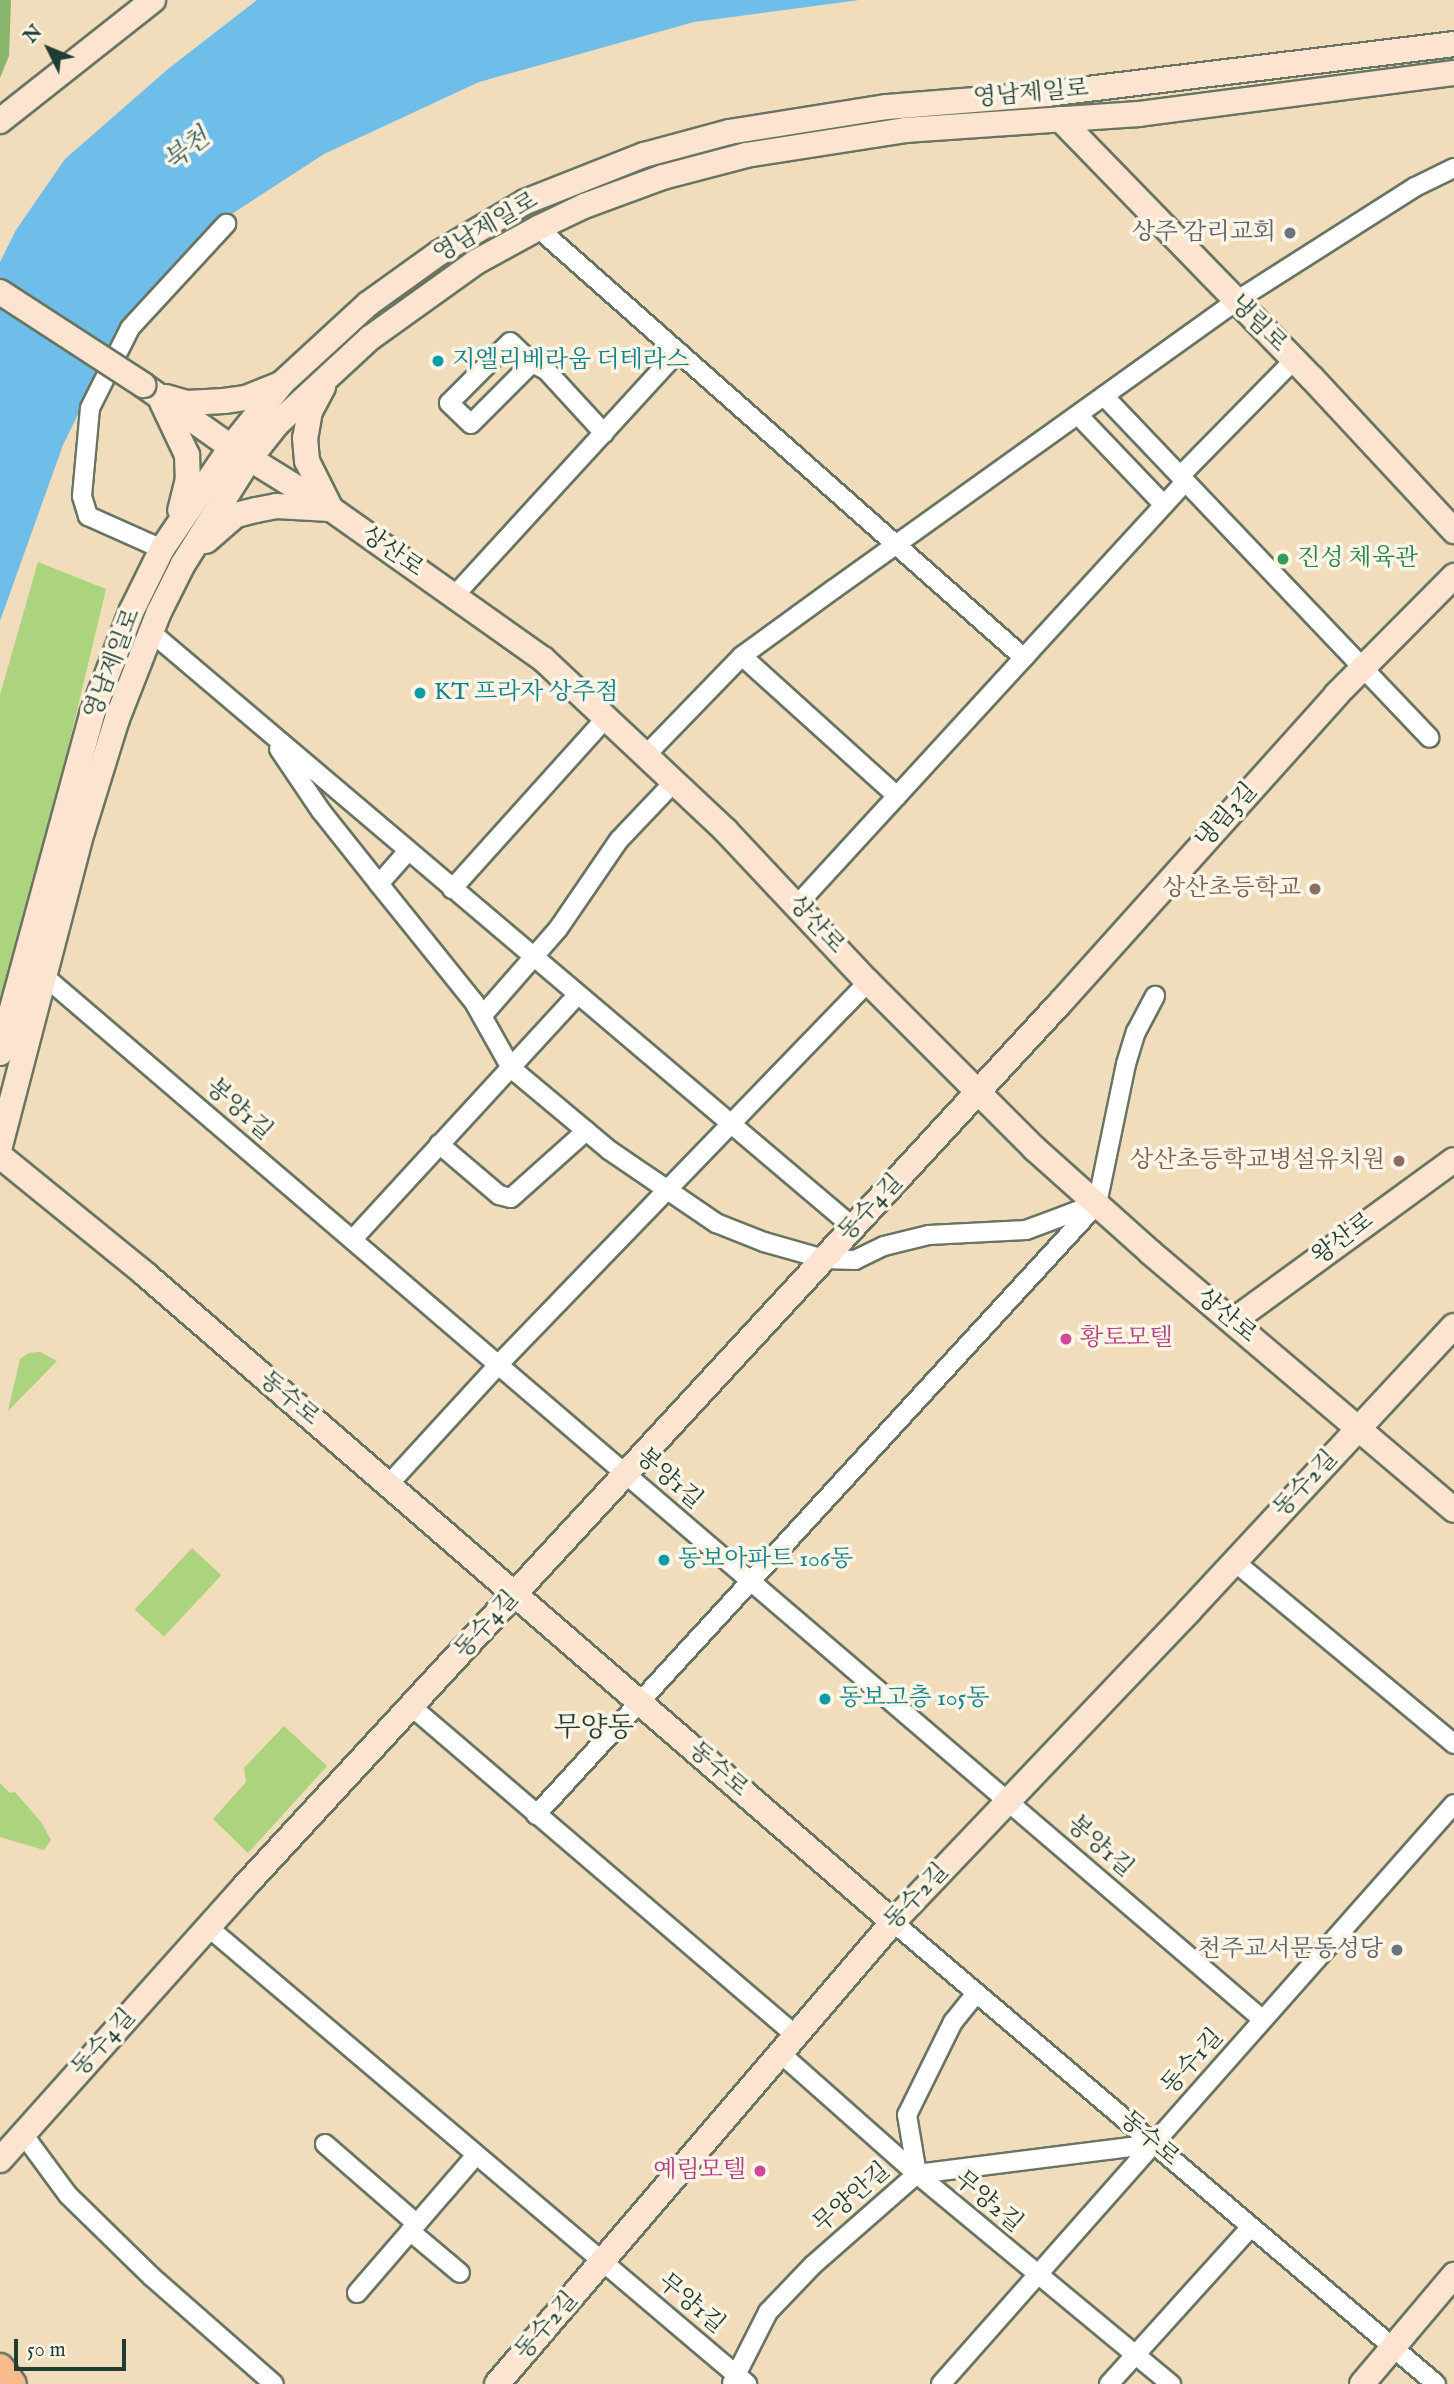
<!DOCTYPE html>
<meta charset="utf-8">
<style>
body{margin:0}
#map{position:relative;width:1454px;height:2384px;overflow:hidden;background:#f1dcbb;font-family:"IM FELL English","Noto Serif KR",serif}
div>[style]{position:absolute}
.green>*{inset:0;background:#acd47e;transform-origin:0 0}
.forest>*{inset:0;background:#89b66d}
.water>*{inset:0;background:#6fbde9}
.roads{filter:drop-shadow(2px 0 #687563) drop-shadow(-2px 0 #687563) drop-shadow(0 2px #687563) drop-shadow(0 -2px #687563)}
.street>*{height:18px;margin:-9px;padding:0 9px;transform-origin:9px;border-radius:9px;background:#fff}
.secondary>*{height:24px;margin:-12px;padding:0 12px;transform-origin:12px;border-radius:12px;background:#fde4d1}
.primary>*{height:26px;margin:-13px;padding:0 13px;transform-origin:13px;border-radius:13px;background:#fabb8c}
.bridges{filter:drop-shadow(2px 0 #687563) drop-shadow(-2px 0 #687563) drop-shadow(0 2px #687563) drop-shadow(0 -2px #687563)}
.secondary-bridge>*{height:24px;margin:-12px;padding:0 12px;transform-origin:12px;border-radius:12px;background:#fde4d1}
.dots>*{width:19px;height:19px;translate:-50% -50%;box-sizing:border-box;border:4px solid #fcf5e5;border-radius:50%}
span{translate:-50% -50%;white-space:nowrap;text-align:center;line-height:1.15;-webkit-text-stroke:7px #fcf5e5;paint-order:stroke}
.street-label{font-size:24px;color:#1f3d34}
.worship-label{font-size:24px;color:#5b616d}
.right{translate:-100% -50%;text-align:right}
.culture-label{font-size:24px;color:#0d838f}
.left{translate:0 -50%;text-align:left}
.leisure-label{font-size:24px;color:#27864d}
.education-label{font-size:24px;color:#785e54}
.hotel-label{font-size:24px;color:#b23c85}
.water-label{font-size:26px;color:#335d61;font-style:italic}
.quarter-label{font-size:28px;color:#1f3d34}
.north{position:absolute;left:14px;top:14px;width:70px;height:70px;-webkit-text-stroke:5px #fcf5e5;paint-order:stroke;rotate:313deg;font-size:19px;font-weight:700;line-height:28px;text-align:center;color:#1f3d34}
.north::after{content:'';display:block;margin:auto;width:24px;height:32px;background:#1f3d34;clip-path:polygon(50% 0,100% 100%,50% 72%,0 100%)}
.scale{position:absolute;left:14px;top:2339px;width:112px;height:32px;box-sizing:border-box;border:4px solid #1f3d34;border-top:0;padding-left:9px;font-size:21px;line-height:24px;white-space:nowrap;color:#1f3d34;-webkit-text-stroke:5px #fcf5e5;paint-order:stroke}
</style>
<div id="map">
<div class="green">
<div style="clip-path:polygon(38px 562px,106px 589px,0 1033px,0 695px)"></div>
<div style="clip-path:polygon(40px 1352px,57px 1361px,8px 1411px,20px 1359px,29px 1353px)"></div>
<div style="left:192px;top:1548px;width:40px;height:84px;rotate:43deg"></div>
<div style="clip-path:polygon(284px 1726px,327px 1766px,248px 1853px,213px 1819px,246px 1782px,244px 1768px)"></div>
<div style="clip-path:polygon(0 1783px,10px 1793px,15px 1792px,41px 1822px,51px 1840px,44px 1850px,0 1837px)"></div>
</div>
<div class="forest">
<div style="clip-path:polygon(0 0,11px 0,9px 56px,0 78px)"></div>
</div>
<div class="water">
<div style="clip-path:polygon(257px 0,859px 0,694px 22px,479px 82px,324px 154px,227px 217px,173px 265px,120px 329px,63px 445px,0 621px,0 262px,16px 230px,65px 159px,168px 69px)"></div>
</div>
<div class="roads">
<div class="street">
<div style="left:538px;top:228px;width:649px;rotate:41.5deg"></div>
<div style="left:532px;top:363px;width:30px;rotate:-136deg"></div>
<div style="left:510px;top:342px;width:86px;rotate:135deg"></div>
<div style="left:449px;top:403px;width:30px;rotate:44deg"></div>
<div style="left:471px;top:424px;width:86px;rotate:-45deg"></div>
<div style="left:532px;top:363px;width:16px;rotate:27deg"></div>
<div style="left:546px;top:370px;width:86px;rotate:47.4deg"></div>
<div style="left:1104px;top:396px;width:472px;rotate:46.4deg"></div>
<div style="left:1079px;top:416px;width:123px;rotate:46.3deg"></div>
<div style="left:1180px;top:476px;width:163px;rotate:-45.5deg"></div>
<div style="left:162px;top:549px;width:81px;rotate:-156deg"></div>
<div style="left:88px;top:516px;width:21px;rotate:-107deg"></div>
<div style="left:82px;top:496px;width:88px;rotate:-84.8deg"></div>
<div style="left:90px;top:408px;width:89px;rotate:-63.4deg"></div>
<div style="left:130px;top:328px;width:142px;rotate:-47.3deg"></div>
<div style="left:455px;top:595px;width:330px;rotate:-47.5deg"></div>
<div style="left:151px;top:632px;width:922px;rotate:40.29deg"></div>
<div style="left:742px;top:656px;width:209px;rotate:42.1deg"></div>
<div style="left:279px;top:749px;width:75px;rotate:55.9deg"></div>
<div style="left:321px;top:811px;width:93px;rotate:51.5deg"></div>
<div style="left:647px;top:754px;width:136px;rotate:-45.9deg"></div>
<div style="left:742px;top:656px;width:114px;rotate:-36.1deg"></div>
<div style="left:834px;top:589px;width:495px;rotate:-35.6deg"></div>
<div style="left:1236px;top:301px;width:212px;rotate:-32.5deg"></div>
<div style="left:1415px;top:187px;width:43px;rotate:-26deg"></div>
<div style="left:408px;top:851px;width:44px;rotate:131.3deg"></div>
<div style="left:379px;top:884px;width:151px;rotate:51.2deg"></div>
<div style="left:474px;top:1002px;width:76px;rotate:60.7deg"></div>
<div style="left:511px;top:1068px;width:128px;rotate:39.9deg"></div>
<div style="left:609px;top:1150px;width:130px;rotate:34.3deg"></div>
<div style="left:716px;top:1223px;width:52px;rotate:21.6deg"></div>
<div style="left:764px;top:1242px;width:62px;rotate:15.8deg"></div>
<div style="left:824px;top:1259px;width:31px;rotate:2deg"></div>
<div style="left:855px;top:1260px;width:32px;rotate:-26deg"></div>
<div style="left:884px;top:1246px;width:46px;rotate:-13.7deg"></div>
<div style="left:929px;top:1235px;width:97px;rotate:-3deg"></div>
<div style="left:1026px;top:1230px;width:72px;rotate:-20.5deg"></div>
<div style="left:452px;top:889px;width:232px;rotate:-48deg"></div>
<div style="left:797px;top:905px;width:574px;rotate:-47.47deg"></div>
<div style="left:43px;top:975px;width:1606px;rotate:40.58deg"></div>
<div style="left:482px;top:1016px;width:116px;rotate:-48.9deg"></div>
<div style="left:558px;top:929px;width:108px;rotate:-55.6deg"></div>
<div style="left:619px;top:840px;width:80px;rotate:-46.5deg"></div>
<div style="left:439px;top:1144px;width:79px;rotate:40.4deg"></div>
<div style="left:499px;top:1195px;width:12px;rotate:14deg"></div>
<div style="left:511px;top:1198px;width:101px;rotate:-41.8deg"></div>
<div style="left:353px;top:1239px;width:331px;rotate:-47.4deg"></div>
<div style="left:389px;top:1484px;width:161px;rotate:-47.5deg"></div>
<div style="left:498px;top:1365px;width:533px;rotate:-45.99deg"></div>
<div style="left:1235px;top:1562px;width:285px;rotate:39.7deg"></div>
<div style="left:412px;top:1707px;width:503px;rotate:40.56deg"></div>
<div style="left:536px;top:1815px;width:829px;rotate:-47.44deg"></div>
<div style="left:1097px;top:1204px;width:143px;rotate:-78.3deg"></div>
<div style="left:1126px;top:1064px;width:34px;rotate:-73deg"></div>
<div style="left:1136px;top:1032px;width:41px;rotate:-62.2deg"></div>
<div style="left:893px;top:1922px;width:713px;rotate:40.39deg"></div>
<div style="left:208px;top:1927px;width:707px;rotate:40.29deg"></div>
<div style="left:779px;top:2052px;width:184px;rotate:41.5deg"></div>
<div style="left:917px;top:2174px;width:330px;rotate:39.6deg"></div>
<div style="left:23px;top:2134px;width:76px;rotate:53.6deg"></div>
<div style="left:68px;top:2195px;width:117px;rotate:44.3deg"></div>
<div style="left:152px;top:2277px;width:162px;rotate:41.3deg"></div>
<div style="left:325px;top:2144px;width:121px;rotate:41deg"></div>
<div style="left:917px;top:2174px;width:60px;rotate:-99.6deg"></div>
<div style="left:907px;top:2115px;width:104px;rotate:-63.7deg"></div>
<div style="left:953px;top:2022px;width:36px;rotate:-51deg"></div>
<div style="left:410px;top:2231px;width:65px;rotate:40deg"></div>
<div style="left:357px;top:2293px;width:182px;rotate:-49.2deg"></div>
<div style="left:732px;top:2383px;width:80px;rotate:-63.1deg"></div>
<div style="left:768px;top:2312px;width:65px;rotate:-46.2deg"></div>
<div style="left:813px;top:2265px;width:138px;rotate:-41.2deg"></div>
<div style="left:917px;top:2174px;width:239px;rotate:-7.2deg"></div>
<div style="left:941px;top:2384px;width:774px;rotate:-48.51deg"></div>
<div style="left:1109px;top:2384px;width:212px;rotate:-47.9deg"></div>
</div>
<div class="secondary">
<div style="left:1060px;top:119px;width:361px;rotate:45.8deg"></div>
<div style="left:1312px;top:378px;width:209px;rotate:47.1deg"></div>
<div style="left:0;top:121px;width:195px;rotate:-38.3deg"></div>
<div style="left:143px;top:385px;width:108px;rotate:35.2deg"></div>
<div style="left:231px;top:447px;width:118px;rotate:31.8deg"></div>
<div style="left:331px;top:509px;width:260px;rotate:35.3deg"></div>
<div style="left:543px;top:659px;width:251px;rotate:43.2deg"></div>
<div style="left:726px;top:831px;width:207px;rotate:46.8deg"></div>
<div style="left:868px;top:982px;width:236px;rotate:45deg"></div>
<div style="left:1035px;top:1149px;width:154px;rotate:41.8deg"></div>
<div style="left:1150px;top:1252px;width:399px;rotate:40.3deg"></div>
<div style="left:323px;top:387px;width:27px;rotate:118deg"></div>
<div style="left:310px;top:411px;width:27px;rotate:100deg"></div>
<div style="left:305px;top:438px;width:23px;rotate:85deg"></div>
<div style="left:307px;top:461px;width:54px;rotate:63.4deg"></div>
<div style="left:166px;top:397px;width:22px;rotate:16deg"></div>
<div style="left:187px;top:403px;width:37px;rotate:-3deg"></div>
<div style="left:224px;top:401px;width:22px;rotate:-8deg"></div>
<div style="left:246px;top:398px;width:37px;rotate:-22deg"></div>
<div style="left:162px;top:402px;width:59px;rotate:64.7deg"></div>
<div style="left:187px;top:455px;width:24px;rotate:88deg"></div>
<div style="left:188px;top:479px;width:32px;rotate:104deg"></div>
<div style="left:206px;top:541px;width:40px;rotate:-41deg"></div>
<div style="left:236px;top:515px;width:21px;rotate:-14deg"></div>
<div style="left:256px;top:510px;width:20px;rotate:-11deg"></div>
<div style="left:276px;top:506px;width:54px;rotate:3.2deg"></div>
<div style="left:0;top:1053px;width:351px;rotate:-74.8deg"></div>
<div style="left:92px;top:714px;width:111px;rotate:-69deg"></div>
<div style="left:132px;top:610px;width:68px;rotate:-63.8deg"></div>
<div style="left:162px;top:549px;width:123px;rotate:-55.9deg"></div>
<div style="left:231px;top:447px;width:82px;rotate:-51.4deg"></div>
<div style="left:282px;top:383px;width:117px;rotate:-42.6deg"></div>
<div style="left:368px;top:304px;width:87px;rotate:-35.7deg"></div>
<div style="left:439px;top:253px;width:100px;rotate:-30.7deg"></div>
<div style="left:525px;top:202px;width:128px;rotate:-21.6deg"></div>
<div style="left:644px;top:155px;width:88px;rotate:-15.1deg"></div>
<div style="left:729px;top:132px;width:160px;rotate:-9deg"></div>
<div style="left:887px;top:107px;width:161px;rotate:-4.6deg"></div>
<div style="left:1047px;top:94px;width:410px;rotate:-7deg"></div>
<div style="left:0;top:1146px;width:325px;rotate:-75.4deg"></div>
<div style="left:82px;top:832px;width:118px;rotate:-72.8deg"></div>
<div style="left:117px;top:719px;width:115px;rotate:-68.6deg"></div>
<div style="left:159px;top:612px;width:54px;rotate:-63.4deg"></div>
<div style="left:183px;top:564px;width:125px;rotate:-57.7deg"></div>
<div style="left:250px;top:458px;width:43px;rotate:-51.5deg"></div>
<div style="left:277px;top:424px;width:127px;rotate:-42.8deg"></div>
<div style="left:370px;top:338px;width:130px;rotate:-35.6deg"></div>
<div style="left:476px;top:262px;width:71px;rotate:-28.7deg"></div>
<div style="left:538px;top:228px;width:51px;rotate:-25.6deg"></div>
<div style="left:584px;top:206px;width:84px;rotate:-20.2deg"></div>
<div style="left:663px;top:177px;width:86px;rotate:-14.8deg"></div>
<div style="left:746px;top:155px;width:161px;rotate:-8.9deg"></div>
<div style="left:905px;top:130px;width:234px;rotate:-3.9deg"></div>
<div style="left:1138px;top:114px;width:319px;rotate:-7.4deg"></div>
<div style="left:0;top:1156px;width:187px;rotate:39.1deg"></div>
<div style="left:145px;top:1274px;width:990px;rotate:40.9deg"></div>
<div style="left:1233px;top:1321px;width:273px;rotate:-36.1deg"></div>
<div style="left:0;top:2160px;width:366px;rotate:-48.2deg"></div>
<div style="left:244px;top:1887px;width:1204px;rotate:-47.29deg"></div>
<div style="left:1061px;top:1002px;width:412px;rotate:-48.1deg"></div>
<div style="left:1336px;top:695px;width:168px;rotate:-45.2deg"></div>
<div style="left:497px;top:2384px;width:608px;rotate:-49.4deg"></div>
<div style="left:893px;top:1922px;width:429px;rotate:-46.4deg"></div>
<div style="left:1189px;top:1611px;width:389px;rotate:-47.1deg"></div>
<div style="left:1362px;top:2384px;width:143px;rotate:-49.8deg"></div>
</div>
<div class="primary">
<div style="left:0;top:2367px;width:21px;rotate:53deg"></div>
</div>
</div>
<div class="bridges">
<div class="secondary-bridge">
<div style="left:0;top:292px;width:171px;rotate:33deg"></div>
</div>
</div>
<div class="dots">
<div style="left:1290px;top:233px;background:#6b7280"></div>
<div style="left:438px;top:361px;background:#0f9aa8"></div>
<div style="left:1283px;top:559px;background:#2e9e5b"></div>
<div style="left:420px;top:693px;background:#0f9aa8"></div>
<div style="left:1315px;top:889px;background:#8d6e63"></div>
<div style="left:1399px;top:1161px;background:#8d6e63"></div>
<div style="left:1066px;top:1339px;background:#d1479c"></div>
<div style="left:664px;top:1560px;background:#0f9aa8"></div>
<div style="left:825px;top:1699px;background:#0f9aa8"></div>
<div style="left:1397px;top:1950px;background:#6b7280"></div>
<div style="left:760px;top:2171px;background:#d1479c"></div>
</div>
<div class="street-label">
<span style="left:1031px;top:94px;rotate:-5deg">영남제일로</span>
<span style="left:486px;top:228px;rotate:-30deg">영남제일로</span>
<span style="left:1258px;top:324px;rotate:45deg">냉림로</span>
<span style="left:392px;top:552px;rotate:35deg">상산로</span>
<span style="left:113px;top:664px;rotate:-69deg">영남제일로</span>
<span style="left:1227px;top:816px;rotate:-48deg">냉림3길</span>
<span style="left:816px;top:925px;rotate:47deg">상산로</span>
<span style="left:239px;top:1110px;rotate:41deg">봉양1길</span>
<span style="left:871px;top:1208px;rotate:-47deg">동수4길</span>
<span style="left:1343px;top:1239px;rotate:-37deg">왕산로</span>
<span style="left:1226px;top:1316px;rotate:40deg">상산로</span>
<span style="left:289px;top:1399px;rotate:40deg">동수로</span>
<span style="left:669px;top:1479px;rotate:41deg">봉양1길</span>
<span style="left:1306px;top:1484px;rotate:-47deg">동수2길</span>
<span style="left:487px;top:1625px;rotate:-48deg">동수4길</span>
<span style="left:718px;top:1770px;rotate:41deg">동수로</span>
<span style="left:1100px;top:1847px;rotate:41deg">봉양1길</span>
<span style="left:917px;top:1897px;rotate:-47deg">동수2길</span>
<span style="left:104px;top:2043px;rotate:-48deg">동수4길</span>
<span style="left:1193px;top:2062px;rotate:-48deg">동수1길</span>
<span style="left:1149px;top:2139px;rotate:41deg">동수로</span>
<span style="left:852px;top:2198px;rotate:-41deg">무양안길</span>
<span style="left:988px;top:2202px;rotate:40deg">무양2길</span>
<span style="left:691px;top:2304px;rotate:40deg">무양1길</span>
<span style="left:547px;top:2326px;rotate:-49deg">동수2길</span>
</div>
<div class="worship-label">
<span class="right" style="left:1276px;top:233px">상주 감리교회</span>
<span class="right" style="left:1383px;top:1950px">천주교서문동성당</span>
</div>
<div class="culture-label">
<span class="left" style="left:452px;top:361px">지엘리베라움 더테라스</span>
<span class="left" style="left:434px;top:693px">KT 프라자 상주점</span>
<span class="left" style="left:678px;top:1560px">동보아파트 106동</span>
<span class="left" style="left:839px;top:1699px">동보고층 105동</span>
</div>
<div class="leisure-label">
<span class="left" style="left:1297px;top:559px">진성 체육관</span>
</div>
<div class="education-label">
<span class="right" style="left:1301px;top:889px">상산초등학교</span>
<span class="right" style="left:1385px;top:1161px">상산초등학교병설유치원</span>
</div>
<div class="hotel-label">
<span class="left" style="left:1080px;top:1339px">황토모텔</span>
<span class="right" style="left:746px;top:2171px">예림모텔</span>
</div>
<div class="water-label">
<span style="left:187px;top:150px;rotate:-38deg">북천</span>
</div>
<div class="quarter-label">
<span style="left:594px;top:1729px">무양동</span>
</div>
<div class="north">N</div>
<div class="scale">50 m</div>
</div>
